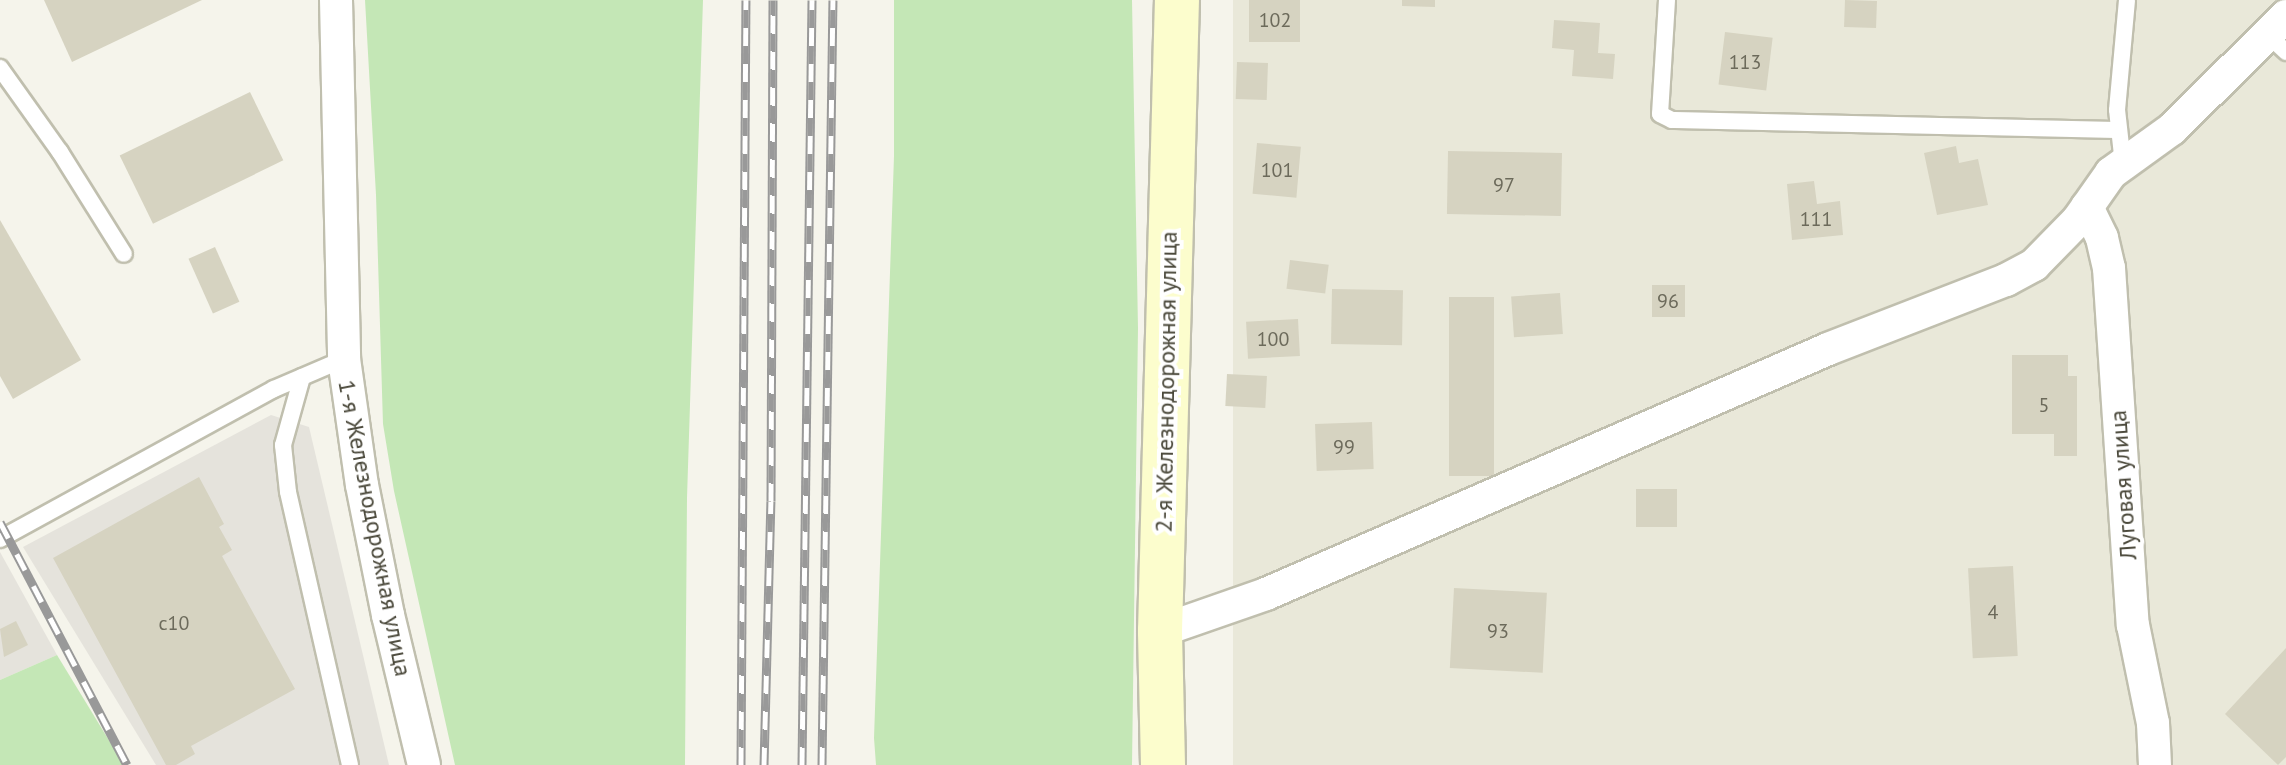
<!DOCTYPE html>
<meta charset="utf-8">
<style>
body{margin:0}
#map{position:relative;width:2286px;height:765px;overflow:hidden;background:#f5f4eb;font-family:"PT Sans",sans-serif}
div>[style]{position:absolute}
.residential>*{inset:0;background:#e9e8d9;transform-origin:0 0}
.industrial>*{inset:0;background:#e5e3dc}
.green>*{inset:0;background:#c4e7b6}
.building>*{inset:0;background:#d6d3c1;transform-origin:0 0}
.roads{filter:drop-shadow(2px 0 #c0bfae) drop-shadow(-2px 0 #c0bfae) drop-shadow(0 2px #c0bfae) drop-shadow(0 -2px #c0bfae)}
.lane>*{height:16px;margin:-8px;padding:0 8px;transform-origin:8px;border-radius:8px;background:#fff}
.street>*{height:32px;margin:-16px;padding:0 16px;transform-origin:16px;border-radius:16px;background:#fff}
.secondary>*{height:44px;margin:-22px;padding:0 22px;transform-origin:22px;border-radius:22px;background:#fcfdcd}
.rail>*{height:9px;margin-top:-4.5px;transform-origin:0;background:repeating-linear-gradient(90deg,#fff 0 18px,#999 0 36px);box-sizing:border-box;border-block:2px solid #999}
span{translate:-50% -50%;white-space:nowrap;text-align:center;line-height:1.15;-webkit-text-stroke:8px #fff;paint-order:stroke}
.number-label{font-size:20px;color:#6c6a5b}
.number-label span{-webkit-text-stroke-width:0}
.street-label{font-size:24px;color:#494739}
</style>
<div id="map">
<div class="residential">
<div style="left:1233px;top:0;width:1053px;height:765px"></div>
</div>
<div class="industrial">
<div style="clip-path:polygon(271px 415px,309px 427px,389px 765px,156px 765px,23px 547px)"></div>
<div style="clip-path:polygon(0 552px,57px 655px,0 680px)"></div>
</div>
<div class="green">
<div style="clip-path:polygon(365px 0,703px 0,687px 498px,685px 765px,455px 765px,394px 491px,383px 424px,376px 195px)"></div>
<div style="clip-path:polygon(894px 0,1132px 0,1138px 328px,1132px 765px,876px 765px,874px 738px,894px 156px)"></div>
<div style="clip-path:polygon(57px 655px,124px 765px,0 765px,0 680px)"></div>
</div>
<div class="building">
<div style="clip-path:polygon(44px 0,202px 0,72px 62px)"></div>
<div style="left:1249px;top:0;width:51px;height:42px"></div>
<div style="clip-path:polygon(1402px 0,1435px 0,1435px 7px,1402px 6px)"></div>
<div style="left:1845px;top:0;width:32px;height:27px;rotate:2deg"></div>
<div style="clip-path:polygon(1554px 20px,1600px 23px,1598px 53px,1615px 54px,1613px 79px,1572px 76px,1574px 50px,1552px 48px)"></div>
<div style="left:1725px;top:32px;width:48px;height:53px;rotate:7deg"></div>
<div style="left:1237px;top:62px;width:31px;height:37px;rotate:2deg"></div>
<div style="left:250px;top:92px;width:76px;height:145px;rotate:64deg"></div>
<div style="left:1257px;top:143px;width:44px;height:51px;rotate:5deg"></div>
<div style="clip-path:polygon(1956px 146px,1959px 163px,1978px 159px,1988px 205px,1937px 215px,1924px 153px)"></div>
<div style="left:1562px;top:153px;width:63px;height:114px;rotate:91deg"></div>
<div style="clip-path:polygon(1814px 181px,1817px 204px,1840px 201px,1843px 235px,1792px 240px,1787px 184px)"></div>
<div style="clip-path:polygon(0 220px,81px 360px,13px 399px,0 376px)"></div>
<div style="left:215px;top:247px;width:60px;height:29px;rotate:66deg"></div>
<div style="left:1290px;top:260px;width:39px;height:29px;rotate:7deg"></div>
<div style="left:1652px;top:285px;width:33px;height:32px"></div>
<div style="left:1332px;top:289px;width:71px;height:55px;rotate:1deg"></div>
<div style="left:1560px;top:293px;width:41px;height:49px;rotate:86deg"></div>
<div style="left:1449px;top:297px;width:45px;height:179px"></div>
<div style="left:1298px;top:319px;width:37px;height:52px;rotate:87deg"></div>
<div style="clip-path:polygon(2012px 355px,2068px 355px,2068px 376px,2077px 376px,2077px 456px,2054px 456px,2054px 434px,2012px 434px)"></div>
<div style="left:1227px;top:374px;width:40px;height:32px;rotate:3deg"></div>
<div style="left:1372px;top:422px;width:47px;height:57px;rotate:88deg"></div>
<div style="clip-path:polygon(199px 477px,224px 524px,219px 527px,232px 550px,222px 556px,295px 689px,191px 746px,195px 754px,176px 765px,166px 765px,53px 558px)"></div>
<div style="left:1677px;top:489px;width:38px;height:41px;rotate:90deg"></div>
<div style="left:2013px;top:566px;width:90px;height:45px;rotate:87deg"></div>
<div style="left:1454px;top:588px;width:93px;height:80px;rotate:3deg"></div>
<div style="clip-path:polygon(16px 621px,28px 645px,4px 657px,0 629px)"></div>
<div style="clip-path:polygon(2286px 648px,2286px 757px,2278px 765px,2225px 714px)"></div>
</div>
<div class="roads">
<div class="lane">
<div style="left:1667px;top:0;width:114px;rotate:93.5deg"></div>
<div style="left:1660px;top:114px;width:13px;rotate:27deg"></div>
<div style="left:1672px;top:120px;width:447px;rotate:1.3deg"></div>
<div style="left:2268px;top:35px;width:25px;rotate:43deg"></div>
<div style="left:0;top:68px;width:103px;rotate:54.5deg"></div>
<div style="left:60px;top:152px;width:120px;rotate:57.9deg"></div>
<div style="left:2123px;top:164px;width:54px;rotate:-96.3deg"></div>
<div style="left:2117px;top:110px;width:110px;rotate:-84.8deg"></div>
<div style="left:302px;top:377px;width:71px;rotate:105.6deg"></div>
<div style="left:283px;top:445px;width:47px;rotate:83.9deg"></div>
<div style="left:288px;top:492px;width:280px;rotate:77.2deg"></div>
<div style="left:0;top:539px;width:312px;rotate:-28.7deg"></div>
<div style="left:274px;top:389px;width:76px;rotate:-23.2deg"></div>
</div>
<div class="street">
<div style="left:336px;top:0;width:359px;rotate:88.7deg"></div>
<div style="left:344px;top:359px;width:127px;rotate:81.9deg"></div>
<div style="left:362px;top:485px;width:133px;rotate:78.7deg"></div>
<div style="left:388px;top:615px;width:154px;rotate:76.5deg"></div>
<div style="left:2087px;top:207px;width:34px;rotate:64deg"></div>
<div style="left:2102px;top:238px;width:31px;rotate:77deg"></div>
<div style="left:2109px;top:268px;width:358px;rotate:86.2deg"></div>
<div style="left:2133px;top:625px;width:100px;rotate:78.5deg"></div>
<div style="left:2153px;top:723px;width:42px;rotate:87.3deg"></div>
<div style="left:1160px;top:631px;width:112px;rotate:-19.2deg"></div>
<div style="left:1266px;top:594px;width:613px;rotate:-23.55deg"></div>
<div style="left:1828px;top:349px;width:191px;rotate:-21.2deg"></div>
<div style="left:2006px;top:280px;width:32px;rotate:-28deg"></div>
<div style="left:2034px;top:265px;width:63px;rotate:-45.6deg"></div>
<div style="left:2078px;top:220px;width:57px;rotate:-54.9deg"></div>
<div style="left:2111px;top:173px;width:75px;rotate:-35.8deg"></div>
<div style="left:2172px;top:129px;width:161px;rotate:-44.7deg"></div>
</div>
<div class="secondary">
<div style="left:1163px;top:765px;width:134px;rotate:-91.3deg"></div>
<div style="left:1160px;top:631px;width:631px;rotate:-88.46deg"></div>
</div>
</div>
<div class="rail">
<div style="left:0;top:522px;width:274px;rotate:62.4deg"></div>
<div style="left:741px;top:765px;width:765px;rotate:-89.63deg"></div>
<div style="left:764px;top:765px;width:264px;rotate:-88.5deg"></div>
<div style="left:771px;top:501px;width:501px;rotate:-89.77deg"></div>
<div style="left:802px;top:765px;width:765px;rotate:-89.25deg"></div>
<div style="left:822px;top:765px;width:765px;rotate:-89.18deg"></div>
</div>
<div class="number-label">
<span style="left:1275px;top:20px">102</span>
<span style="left:1745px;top:62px">113</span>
<span style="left:1277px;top:170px">101</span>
<span style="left:1504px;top:185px">97</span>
<span style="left:1816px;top:219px">111</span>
<span style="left:1668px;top:301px">96</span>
<span style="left:1273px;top:339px">100</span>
<span style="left:2044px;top:405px">5</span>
<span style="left:1344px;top:447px">99</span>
<span style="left:1993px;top:612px">4</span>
<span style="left:174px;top:623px">с10</span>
<span style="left:1498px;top:631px">93</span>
</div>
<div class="street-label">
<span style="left:1166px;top:382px;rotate:-89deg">2-я Железнодорожная улица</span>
<span style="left:2123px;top:485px;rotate:-94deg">Луговая улица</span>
<span style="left:375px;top:528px;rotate:79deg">1-я Железнодорожная улица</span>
</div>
</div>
